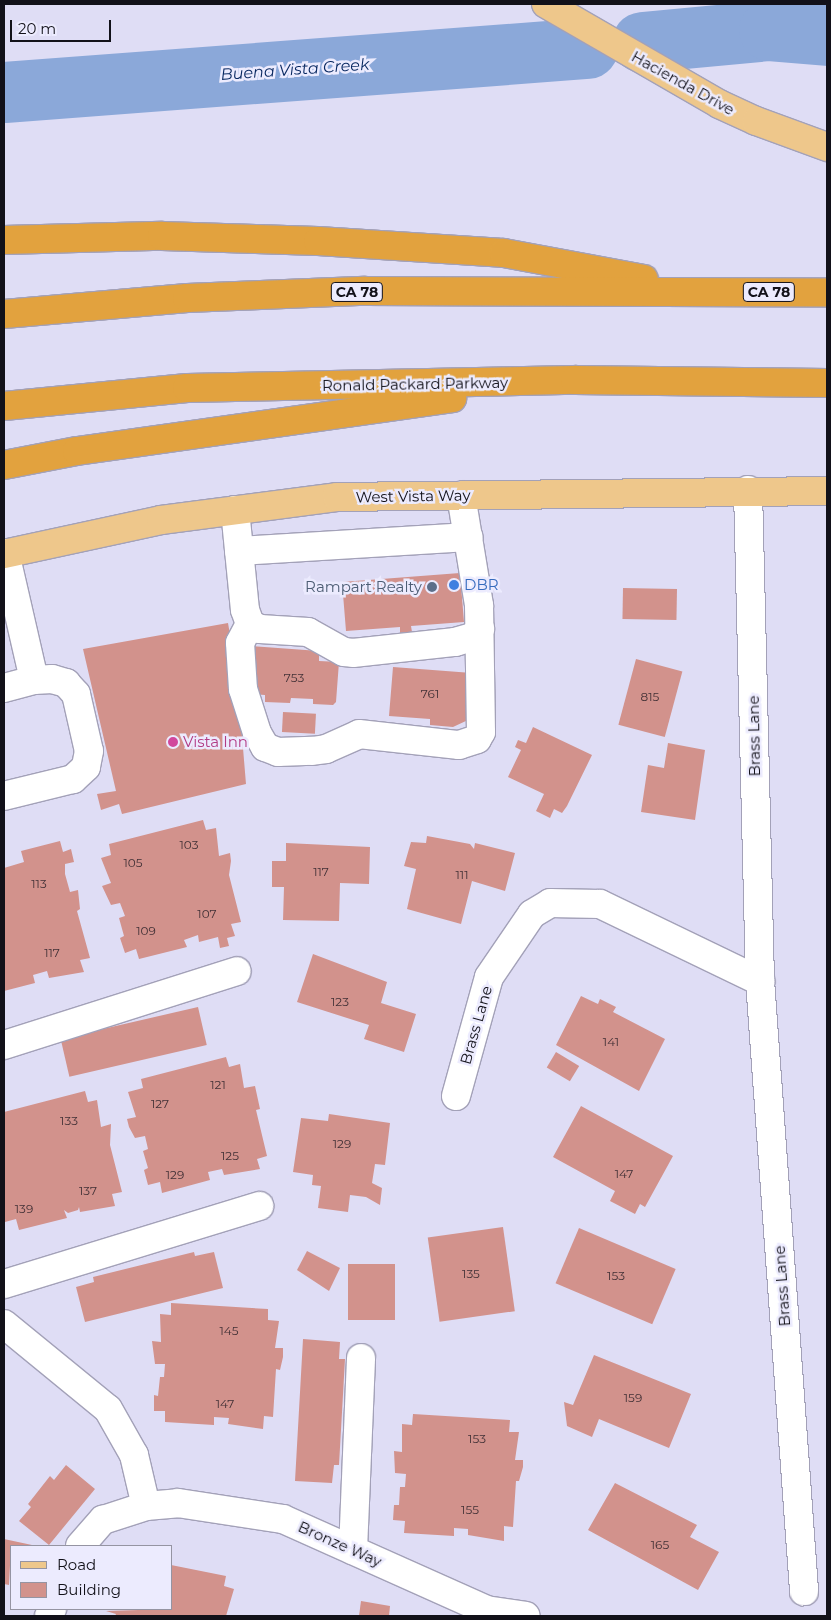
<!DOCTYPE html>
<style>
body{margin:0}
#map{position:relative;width:831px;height:1620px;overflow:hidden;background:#dfddf5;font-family:Montserrat,sans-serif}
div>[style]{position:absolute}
.river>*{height:61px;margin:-30.5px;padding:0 30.5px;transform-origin:30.5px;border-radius:30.5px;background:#8ba8d9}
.building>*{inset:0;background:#d2928c;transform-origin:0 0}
.roads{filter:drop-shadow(1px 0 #a3a1b8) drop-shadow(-1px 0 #a3a1b8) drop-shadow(0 1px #a3a1b8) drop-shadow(0 -1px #a3a1b8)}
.minor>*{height:28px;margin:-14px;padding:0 14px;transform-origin:14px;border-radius:14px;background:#fff}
.major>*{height:28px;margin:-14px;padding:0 14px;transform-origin:14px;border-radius:14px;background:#eec78b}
.highway>*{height:28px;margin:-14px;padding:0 14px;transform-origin:14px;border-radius:14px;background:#e2a23e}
.dots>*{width:14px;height:14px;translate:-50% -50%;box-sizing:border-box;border:2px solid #ecebfe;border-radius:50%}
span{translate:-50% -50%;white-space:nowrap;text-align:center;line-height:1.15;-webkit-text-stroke:5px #ecebfe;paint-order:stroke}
.number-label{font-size:12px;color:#423136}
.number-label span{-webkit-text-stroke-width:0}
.shield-label span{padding:1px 4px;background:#ecebfe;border:1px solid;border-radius:4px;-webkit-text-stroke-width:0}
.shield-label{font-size:14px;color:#121119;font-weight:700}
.street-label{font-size:15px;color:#121119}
.shop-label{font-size:15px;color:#366cbe}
.left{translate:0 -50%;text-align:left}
.service-label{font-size:15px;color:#4e5e75}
.right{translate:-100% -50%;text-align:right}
.hotel-label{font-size:15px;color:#b23c85}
.water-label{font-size:16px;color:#06265f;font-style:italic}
.frame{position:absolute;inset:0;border:5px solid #121119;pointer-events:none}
.legend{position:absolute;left:10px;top:1545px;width:162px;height:65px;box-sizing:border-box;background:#ecebfe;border:1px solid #9594a2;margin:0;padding:6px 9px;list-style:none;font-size:15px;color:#121119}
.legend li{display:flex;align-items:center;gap:10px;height:25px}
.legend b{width:25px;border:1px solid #9594a2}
.scale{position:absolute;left:10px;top:20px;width:101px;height:22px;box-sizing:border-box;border:2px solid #121119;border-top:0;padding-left:6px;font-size:15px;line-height:18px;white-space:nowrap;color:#121119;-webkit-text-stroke:4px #ecebfe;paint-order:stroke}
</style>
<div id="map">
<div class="river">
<div style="left:642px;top:42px;width:128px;rotate:-5.4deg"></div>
<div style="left:769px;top:30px;width:58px;rotate:4.9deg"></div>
<div style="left:4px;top:92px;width:585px;rotate:-4.32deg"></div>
</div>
<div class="building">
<div style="clip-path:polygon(460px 573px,464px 622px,411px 626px,412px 632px,400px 633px,400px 627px,346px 631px,342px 582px)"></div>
<div style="left:623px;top:588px;width:54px;height:31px;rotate:1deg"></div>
<div style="clip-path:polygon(228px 623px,237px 676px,246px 784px,122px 814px,119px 804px,101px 810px,97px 794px,116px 791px,83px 649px)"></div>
<div style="clip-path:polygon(252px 646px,319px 651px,319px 661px,339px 662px,336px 702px,333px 705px,313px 704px,313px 699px,291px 698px,290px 703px,265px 702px,265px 695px,248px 694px)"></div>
<div style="left:636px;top:659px;width:48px;height:68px;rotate:15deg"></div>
<div style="clip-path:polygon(393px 667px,472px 673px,468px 720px,453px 727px,430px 725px,430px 719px,389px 716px)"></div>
<div style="left:283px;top:712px;width:33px;height:20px;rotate:3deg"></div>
<div style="clip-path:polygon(533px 727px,592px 755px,567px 806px,562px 813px,554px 809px,550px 818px,536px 811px,544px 794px,508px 777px,521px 750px,515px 747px,518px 740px,526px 743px)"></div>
<div style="clip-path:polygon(668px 743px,705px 750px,695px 820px,641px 812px,648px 765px,664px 768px)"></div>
<div style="clip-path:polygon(203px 820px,206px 830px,216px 828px,219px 856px,230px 853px,231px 861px,229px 875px,241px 922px,231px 924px,235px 936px,227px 938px,229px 946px,220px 948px,218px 937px,199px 942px,198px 935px,184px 940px,187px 947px,139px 959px,136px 949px,125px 953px,120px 938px,124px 936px,119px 918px,125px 916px,120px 903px,111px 905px,102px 886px,111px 883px,101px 858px,111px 855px,109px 844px)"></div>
<div style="clip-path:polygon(427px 836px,470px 844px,474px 849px,475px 843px,515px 853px,505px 891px,472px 881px,461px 924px,407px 909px,416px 869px,404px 866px,411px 842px,426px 843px)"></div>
<div style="clip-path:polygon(60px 841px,63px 852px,71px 849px,74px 862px,65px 864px,65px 874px,70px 892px,78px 890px,80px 909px,77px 911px,90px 958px,80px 960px,84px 972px,49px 978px,47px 971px,33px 975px,35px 983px,4px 991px,4px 868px,24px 862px,21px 851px)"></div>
<div style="clip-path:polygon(286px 843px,370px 847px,369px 884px,340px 883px,339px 921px,283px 920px,284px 887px,272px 887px,272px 861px,286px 861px)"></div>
<div style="clip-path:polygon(313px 954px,387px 982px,381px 1003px,416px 1014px,404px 1052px,364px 1039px,369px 1025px,297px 1002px)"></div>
<div style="clip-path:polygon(581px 996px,598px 1004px,600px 999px,616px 1007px,613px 1012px,665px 1039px,639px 1091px,556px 1045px)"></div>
<div style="left:198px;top:1007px;width:39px;height:141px;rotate:77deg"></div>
<div style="left:556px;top:1052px;width:27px;height:18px;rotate:31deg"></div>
<div style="clip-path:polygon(226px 1057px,229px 1067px,240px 1064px,244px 1088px,255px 1086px,260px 1109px,256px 1110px,267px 1156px,257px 1159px,260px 1169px,224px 1175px,222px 1169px,208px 1172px,210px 1180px,162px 1193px,160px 1182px,148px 1185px,144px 1170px,148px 1168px,143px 1151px,148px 1149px,145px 1136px,135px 1138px,129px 1127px,127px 1119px,136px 1117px,128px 1092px,143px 1088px,141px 1079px)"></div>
<div style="clip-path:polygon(85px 1091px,88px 1102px,97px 1100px,101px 1127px,111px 1124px,110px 1145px,122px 1192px,112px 1194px,115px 1206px,80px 1212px,79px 1207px,78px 1210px,68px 1213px,64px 1210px,67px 1218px,19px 1230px,16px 1219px,5px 1222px,4px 1112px)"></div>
<div style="clip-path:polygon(581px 1106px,673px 1156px,645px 1207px,640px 1204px,635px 1214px,610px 1201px,615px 1191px,553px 1157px)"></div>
<div style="clip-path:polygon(329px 1114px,390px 1123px,385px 1165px,375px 1164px,372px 1183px,382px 1188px,380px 1205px,366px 1197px,350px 1195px,348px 1212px,318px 1208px,321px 1186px,312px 1185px,313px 1175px,293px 1172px,301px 1118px,328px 1121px)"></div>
<div style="left:503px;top:1227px;width:85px;height:76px;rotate:82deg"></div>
<div style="left:579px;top:1228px;width:105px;height:60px;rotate:23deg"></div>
<div style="clip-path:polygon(307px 1251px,340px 1268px,329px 1291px,297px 1270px)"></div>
<div style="clip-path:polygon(194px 1252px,195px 1256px,214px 1252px,223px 1288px,85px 1322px,76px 1287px,94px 1282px,93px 1277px)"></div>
<div style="left:348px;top:1264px;width:47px;height:56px"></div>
<div style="clip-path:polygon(171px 1303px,268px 1309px,268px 1320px,279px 1321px,275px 1348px,283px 1348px,283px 1357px,280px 1370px,276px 1369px,273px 1417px,264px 1416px,263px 1429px,228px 1424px,229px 1418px,214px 1417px,214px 1425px,165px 1422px,165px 1411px,154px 1411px,154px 1395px,158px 1396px,160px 1377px,164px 1377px,165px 1364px,155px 1364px,152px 1341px,161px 1342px,160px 1314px,171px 1315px)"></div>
<div style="clip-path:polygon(303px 1339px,340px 1342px,339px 1359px,345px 1359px,339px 1465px,334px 1465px,332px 1483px,295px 1481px)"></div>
<div style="clip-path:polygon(594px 1355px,691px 1394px,669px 1448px,599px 1419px,592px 1437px,567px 1426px,564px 1402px,573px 1405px)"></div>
<div style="clip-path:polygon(413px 1414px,510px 1420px,509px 1432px,519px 1432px,515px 1460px,523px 1460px,523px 1467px,519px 1481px,516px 1481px,513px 1527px,504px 1526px,504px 1541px,468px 1535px,468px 1529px,454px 1528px,454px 1536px,404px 1533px,405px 1521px,393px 1520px,394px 1505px,399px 1505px,400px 1487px,405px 1487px,406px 1474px,395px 1473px,394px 1451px,402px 1452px,402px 1424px,412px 1425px)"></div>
<div style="clip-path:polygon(66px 1465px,95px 1489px,49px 1545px,19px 1521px,31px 1507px,28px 1504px,50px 1476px,54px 1480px)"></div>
<div style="clip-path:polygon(615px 1483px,697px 1525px,690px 1537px,719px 1552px,698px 1590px,588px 1530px)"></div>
<div style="clip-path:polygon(4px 1539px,32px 1545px,11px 1546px,9px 1585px,4px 1584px)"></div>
<div style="clip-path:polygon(171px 1565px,226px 1576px,224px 1586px,234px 1589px,226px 1616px,115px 1616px,116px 1614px,106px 1611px,171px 1609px)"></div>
<div style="clip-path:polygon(361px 1601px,390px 1606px,389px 1616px,359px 1616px)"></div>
</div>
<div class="roads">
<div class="minor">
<div style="left:748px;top:490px;width:491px;rotate:88.6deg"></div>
<div style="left:760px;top:981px;width:612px;rotate:85.87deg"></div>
<div style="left:235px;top:510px;width:100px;rotate:84.3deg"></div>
<div style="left:245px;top:610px;width:15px;rotate:70deg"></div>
<div style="left:250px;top:624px;width:11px;rotate:27deg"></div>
<div style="left:260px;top:629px;width:48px;rotate:3.6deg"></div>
<div style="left:308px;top:632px;width:41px;rotate:29.1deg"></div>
<div style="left:344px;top:652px;width:9px;rotate:6deg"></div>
<div style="left:353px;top:653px;width:103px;rotate:-6.2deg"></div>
<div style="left:455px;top:642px;width:19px;rotate:-16deg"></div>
<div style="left:473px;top:637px;width:11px;rotate:-49deg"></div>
<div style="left:239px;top:551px;width:230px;rotate:-3.5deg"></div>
<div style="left:5px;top:553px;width:130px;rotate:77.1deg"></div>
<div style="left:250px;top:624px;width:21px;rotate:118deg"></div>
<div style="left:240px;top:643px;width:46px;rotate:86.3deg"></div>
<div style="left:243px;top:689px;width:46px;rotate:72.3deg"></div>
<div style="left:257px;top:733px;width:16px;rotate:60deg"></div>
<div style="left:265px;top:747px;width:14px;rotate:21deg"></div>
<div style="left:278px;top:752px;width:34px;rotate:-2deg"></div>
<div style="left:312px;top:751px;width:14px;rotate:-8deg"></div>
<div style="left:326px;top:749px;width:36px;rotate:-24deg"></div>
<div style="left:359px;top:734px;width:101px;rotate:6.3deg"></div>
<div style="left:459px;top:745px;width:19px;rotate:-18deg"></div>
<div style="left:477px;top:739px;width:8px;rotate:-60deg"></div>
<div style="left:481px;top:732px;width:127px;rotate:-90.9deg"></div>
<div style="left:479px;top:605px;width:111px;rotate:-99.3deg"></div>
<div style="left:4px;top:688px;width:31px;rotate:-15deg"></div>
<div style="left:34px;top:680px;width:18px;rotate:-3deg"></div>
<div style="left:52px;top:679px;width:15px;rotate:16deg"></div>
<div style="left:66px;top:683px;width:15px;rotate:48deg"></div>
<div style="left:76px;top:694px;width:58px;rotate:77.2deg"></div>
<div style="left:89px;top:751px;width:16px;rotate:101deg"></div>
<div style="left:86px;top:767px;width:18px;rotate:137deg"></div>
<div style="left:73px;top:779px;width:71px;rotate:166.2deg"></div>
<div style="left:4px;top:1045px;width:244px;rotate:-17.6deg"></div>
<div style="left:456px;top:1096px;width:123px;rotate:-74.5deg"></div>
<div style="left:489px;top:977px;width:76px;rotate:-55.7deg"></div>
<div style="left:532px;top:914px;width:21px;rotate:-31deg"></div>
<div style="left:550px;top:903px;width:50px;rotate:1.1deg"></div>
<div style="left:600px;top:904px;width:178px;rotate:25.7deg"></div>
<div style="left:4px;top:1284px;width:267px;rotate:-17deg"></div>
<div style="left:4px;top:1324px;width:134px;rotate:39.3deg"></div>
<div style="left:108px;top:1409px;width:53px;rotate:60.5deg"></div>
<div style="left:134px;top:1455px;width:52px;rotate:76.8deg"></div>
<div style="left:80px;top:1546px;width:35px;rotate:-49deg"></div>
<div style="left:103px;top:1520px;width:45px;rotate:-18deg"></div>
<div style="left:146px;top:1506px;width:32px;rotate:-5deg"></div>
<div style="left:178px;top:1503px;width:106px;rotate:8.7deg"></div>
<div style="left:283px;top:1519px;width:222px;rotate:24.1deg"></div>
<div style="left:486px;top:1610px;width:40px;rotate:8.5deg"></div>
<div style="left:353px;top:1550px;width:192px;rotate:-87.6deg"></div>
<div style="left:49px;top:1616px;width:8px;rotate:-67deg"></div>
</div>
<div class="major">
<div style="left:546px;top:4px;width:200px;rotate:30deg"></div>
<div style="left:719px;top:104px;width:41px;rotate:24.7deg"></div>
<div style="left:756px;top:121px;width:76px;rotate:20.1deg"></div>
<div style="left:4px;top:554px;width:161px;rotate:-12.2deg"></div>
<div style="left:161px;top:520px;width:177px;rotate:-7.4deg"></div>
<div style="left:337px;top:497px;width:490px;rotate:-0.7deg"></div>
</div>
<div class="highway">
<div style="left:4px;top:240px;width:158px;rotate:-1.5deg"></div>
<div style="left:162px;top:236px;width:156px;rotate:1.8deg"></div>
<div style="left:318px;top:241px;width:186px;rotate:3.7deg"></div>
<div style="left:504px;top:253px;width:142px;rotate:10.5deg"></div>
<div style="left:4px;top:314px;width:184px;rotate:-5deg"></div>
<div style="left:187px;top:298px;width:178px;rotate:-2.3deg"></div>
<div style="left:365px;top:291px;width:462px;rotate:0.2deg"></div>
<div style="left:4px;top:406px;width:184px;rotate:-5.6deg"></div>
<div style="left:187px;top:388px;width:388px;rotate:-1.2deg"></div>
<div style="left:575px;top:380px;width:252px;rotate:0.7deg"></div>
<div style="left:4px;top:465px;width:74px;rotate:-10.9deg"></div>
<div style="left:77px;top:451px;width:379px;rotate:-8deg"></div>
</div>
</div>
<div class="dots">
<div style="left:454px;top:585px;background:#3f7fe0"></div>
<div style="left:432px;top:587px;background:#5c6f8a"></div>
<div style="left:173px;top:742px;background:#d1479c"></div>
</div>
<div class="number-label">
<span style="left:294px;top:678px">753</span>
<span style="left:430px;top:694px">761</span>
<span style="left:650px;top:697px">815</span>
<span style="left:189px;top:845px">103</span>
<span style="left:133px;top:863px">105</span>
<span style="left:321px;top:872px">117</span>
<span style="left:462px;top:875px">111</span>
<span style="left:39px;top:884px">113</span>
<span style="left:207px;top:914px">107</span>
<span style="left:146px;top:931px">109</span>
<span style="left:52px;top:953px">117</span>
<span style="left:340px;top:1002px">123</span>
<span style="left:611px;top:1042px">141</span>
<span style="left:218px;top:1085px">121</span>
<span style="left:160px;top:1104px">127</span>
<span style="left:69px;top:1121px">133</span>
<span style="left:342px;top:1144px">129</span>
<span style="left:230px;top:1156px">125</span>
<span style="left:624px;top:1174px">147</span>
<span style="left:175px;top:1175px">129</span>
<span style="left:88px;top:1191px">137</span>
<span style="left:24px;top:1209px">139</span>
<span style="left:471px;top:1274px">135</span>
<span style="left:616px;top:1276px">153</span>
<span style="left:229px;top:1331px">145</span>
<span style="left:633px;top:1398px">159</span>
<span style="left:225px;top:1404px">147</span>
<span style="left:477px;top:1439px">153</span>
<span style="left:470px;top:1510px">155</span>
<span style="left:660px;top:1545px">165</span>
</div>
<div class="shield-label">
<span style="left:357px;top:292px">CA 78</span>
<span style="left:769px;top:292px">CA 78</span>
</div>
<div class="street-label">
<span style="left:683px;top:83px;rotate:29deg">Hacienda Drive</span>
<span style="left:415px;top:384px;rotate:-1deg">Ronald Packard Parkway</span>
<span style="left:413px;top:496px;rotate:-1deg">West Vista Way</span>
<span style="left:754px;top:736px;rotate:-91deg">Brass Lane</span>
<span style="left:476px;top:1025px;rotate:-74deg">Brass Lane</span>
<span style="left:782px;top:1286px;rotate:-94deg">Brass Lane</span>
<span style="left:340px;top:1544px;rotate:24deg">Bronze Way</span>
</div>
<div class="shop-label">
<span class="left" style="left:464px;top:585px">DBR</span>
</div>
<div class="service-label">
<span class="right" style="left:422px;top:587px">Rampart Realty</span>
</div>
<div class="hotel-label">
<span class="left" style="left:183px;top:742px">Vista Inn</span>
</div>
<div class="water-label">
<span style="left:295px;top:70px;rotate:-4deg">Buena Vista Creek</span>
</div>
<div class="frame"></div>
<ul class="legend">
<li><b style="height:6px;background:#eec78b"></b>Road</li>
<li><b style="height:14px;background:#d2928c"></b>Building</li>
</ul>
<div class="scale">20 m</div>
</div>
